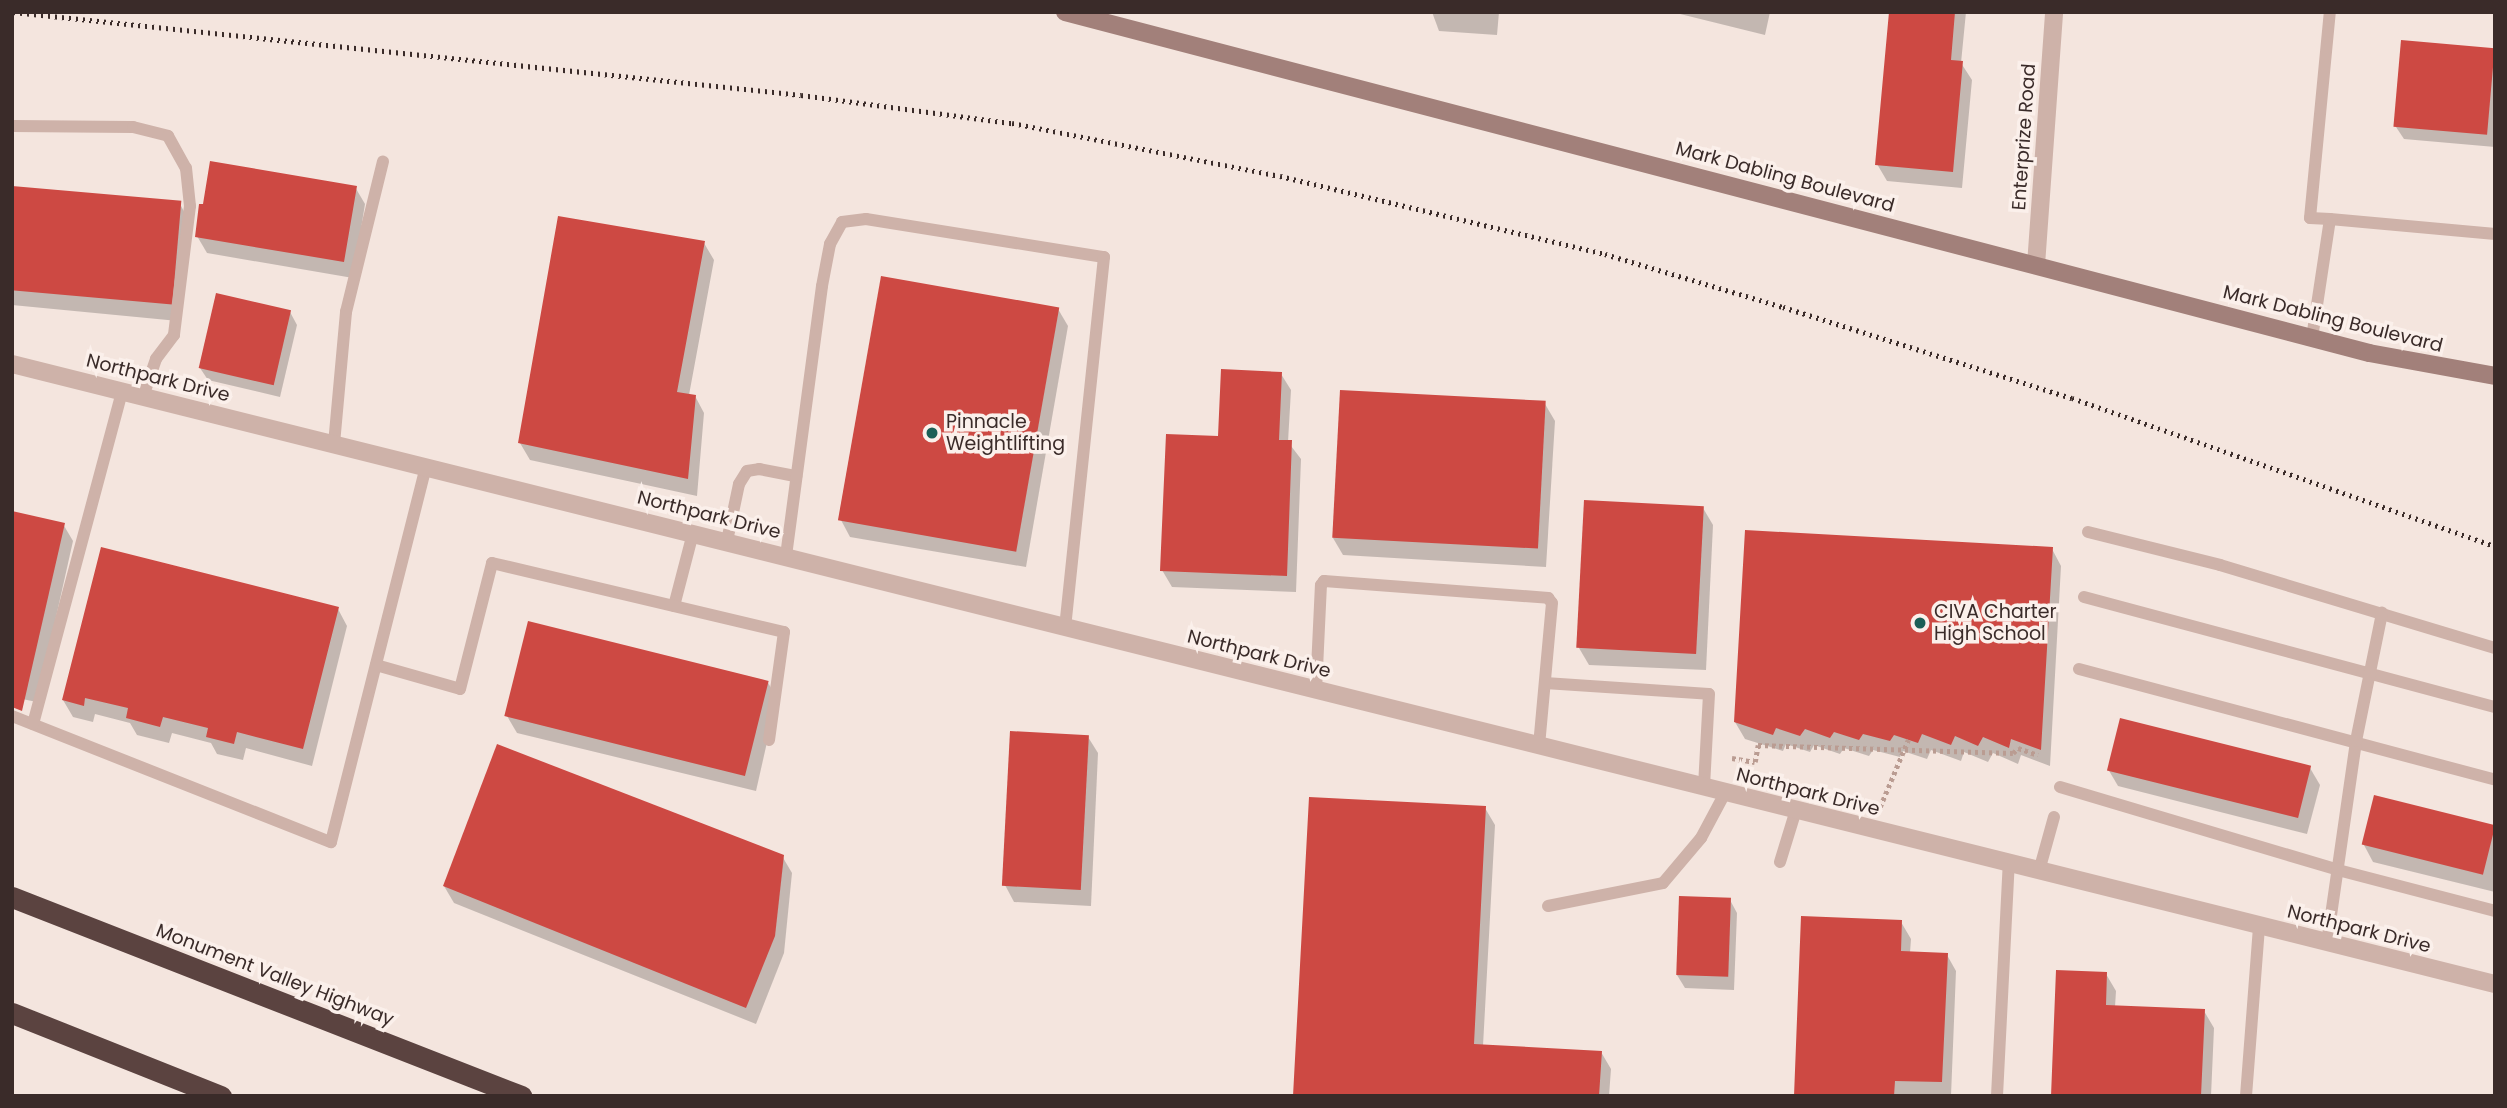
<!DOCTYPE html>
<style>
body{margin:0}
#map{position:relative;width:2507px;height:1108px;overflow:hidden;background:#f4e5de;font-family:Poppins,sans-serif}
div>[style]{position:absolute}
.shadow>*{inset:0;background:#0003}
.building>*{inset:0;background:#cd4943;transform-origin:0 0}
.path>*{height:4.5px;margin-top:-2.25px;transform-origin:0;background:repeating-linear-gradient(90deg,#ba9c92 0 3.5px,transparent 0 7px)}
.lane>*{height:12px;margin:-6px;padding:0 6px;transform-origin:6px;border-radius:6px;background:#ceb2a9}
.street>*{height:18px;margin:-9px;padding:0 9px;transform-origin:9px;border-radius:9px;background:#ceb2a9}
.secondary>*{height:18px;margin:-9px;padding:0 9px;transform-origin:9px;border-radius:9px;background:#a2807a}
.highway>*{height:21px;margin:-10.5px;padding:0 10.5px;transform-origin:10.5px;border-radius:10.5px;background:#5b4340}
.rail>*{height:5px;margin-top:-2.5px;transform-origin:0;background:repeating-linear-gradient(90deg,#3a2b29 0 2px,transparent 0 7px)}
.dots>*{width:19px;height:19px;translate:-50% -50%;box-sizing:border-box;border:4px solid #fbf0eb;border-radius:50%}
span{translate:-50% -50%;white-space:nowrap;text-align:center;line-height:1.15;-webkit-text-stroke:7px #fbf0eb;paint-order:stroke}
.street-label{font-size:19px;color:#3a2b29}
.poi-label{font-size:19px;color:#3a2b29}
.left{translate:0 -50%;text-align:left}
.frame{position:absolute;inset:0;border:14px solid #3a2b29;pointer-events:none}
</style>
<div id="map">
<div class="shadow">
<div style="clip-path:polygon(1432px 12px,1499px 12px,1497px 35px,1439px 31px)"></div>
<div style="clip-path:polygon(1672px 12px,1770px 12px,1765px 35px)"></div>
<div style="clip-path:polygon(1891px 12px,1966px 12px,1961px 63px,1972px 80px,1962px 188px,1887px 181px,1877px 164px)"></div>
<div style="clip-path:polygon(2495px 50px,2495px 147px,2404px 139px,2396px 127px)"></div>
<div style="clip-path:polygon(355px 187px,365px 204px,353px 278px,207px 253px,197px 236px)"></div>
<div style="clip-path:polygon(12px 188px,180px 204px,189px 221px,178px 321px,12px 305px)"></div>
<div style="clip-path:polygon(704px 243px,714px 260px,689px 395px,695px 396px,704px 413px,697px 496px,530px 460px,520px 443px)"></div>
<div style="clip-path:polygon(1058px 309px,1068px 326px,1026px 567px,850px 537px,841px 520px)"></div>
<div style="clip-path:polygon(290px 312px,297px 325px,280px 397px,208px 380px,200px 368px)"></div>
<div style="clip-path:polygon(1281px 374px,1291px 390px,1288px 442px,1301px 459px,1296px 592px,1172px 587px,1162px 570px,1219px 437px)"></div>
<div style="clip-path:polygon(1545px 404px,1555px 421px,1546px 567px,1343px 555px,1333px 538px)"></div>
<div style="clip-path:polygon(1703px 508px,1713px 525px,1706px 670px,1589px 665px,1579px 648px)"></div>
<div style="clip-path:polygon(63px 524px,73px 541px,37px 702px,12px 697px)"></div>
<div style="clip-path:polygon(2052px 549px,2061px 566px,2050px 766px,2021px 755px,2018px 764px,1993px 753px,1988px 762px,1964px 752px,1961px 761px,1931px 750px,1927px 759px,1903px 751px,1900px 757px,1873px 750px,1869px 756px,1844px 748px,1840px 754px,1814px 745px,1810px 752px,1786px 744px,1783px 751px,1745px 739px,1735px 722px)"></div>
<div style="clip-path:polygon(338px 609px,347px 626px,312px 766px,246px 748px,243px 760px,217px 754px,211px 743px,172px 733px,169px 743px,137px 735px,130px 723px,95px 714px,93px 722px,73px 717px,63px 700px)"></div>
<div style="clip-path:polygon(767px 681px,777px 698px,756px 791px,517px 733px,507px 716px)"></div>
<div style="clip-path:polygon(1088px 737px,1098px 753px,1091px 906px,1014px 902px,1005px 885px)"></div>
<div style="clip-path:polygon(2310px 768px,2320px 785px,2307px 834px,2118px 786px,2108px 769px)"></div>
<div style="clip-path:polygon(1485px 808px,1495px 825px,1483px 1046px,1601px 1052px,1611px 1069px,1609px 1096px,1295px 1096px)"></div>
<div style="clip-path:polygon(2495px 827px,2495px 892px,2373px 862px,2364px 845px)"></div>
<div style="clip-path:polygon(782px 856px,792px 873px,784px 953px,756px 1024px,454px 903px,444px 886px)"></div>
<div style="clip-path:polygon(1730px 900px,1737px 913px,1734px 990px,1685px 988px,1677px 975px)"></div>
<div style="clip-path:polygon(1901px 922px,1911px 939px,1910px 953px,1947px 955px,1956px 971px,1951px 1096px,1795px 1096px)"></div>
<div style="clip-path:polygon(2106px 974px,2116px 991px,2115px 1007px,2204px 1011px,2214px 1028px,2211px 1096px,2053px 1096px)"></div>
</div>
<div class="building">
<div style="clip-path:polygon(1889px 12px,1955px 12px,1951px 60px,1963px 61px,1953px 172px,1875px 165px)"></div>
<div style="left:2401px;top:40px;width:94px;height:87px;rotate:5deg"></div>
<div style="clip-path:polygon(210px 161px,357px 186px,344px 262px,195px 237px,199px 204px,203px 204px)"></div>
<div style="left:12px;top:186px;width:170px;height:104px;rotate:5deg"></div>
<div style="clip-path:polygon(558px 216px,705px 241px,677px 392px,696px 395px,688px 479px,518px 443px)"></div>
<div style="left:881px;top:276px;width:181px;height:248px;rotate:10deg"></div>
<div style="left:216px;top:293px;width:77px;height:77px;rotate:13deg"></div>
<div style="clip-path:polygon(1221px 369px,1282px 372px,1279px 440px,1292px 440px,1287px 576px,1160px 571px,1166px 434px,1218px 436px)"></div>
<div style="left:1340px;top:390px;width:206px;height:148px;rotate:3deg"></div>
<div style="left:1584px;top:500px;width:120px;height:148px;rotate:3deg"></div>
<div style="clip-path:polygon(12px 511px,65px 523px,22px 711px,12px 707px)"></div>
<div style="clip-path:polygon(1745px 530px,2053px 547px,2041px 750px,2011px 739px,2009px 748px,1983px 737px,1978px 746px,1955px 736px,1951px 745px,1922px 734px,1918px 743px,1894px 735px,1890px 741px,1863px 734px,1859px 740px,1834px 732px,1830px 738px,1805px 729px,1800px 736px,1776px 728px,1773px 735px,1734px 722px)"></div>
<div style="clip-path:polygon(101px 547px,339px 607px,303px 749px,237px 732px,234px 744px,206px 737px,208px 728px,163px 717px,160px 727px,126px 718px,128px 708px,85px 698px,84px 706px,62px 700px)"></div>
<div style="left:528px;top:621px;width:248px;height:98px;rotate:14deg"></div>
<div style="left:2120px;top:718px;width:197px;height:54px;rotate:14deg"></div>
<div style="left:1010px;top:731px;width:79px;height:155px;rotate:3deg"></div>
<div style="clip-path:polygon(497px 744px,784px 855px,775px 936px,746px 1008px,443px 886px)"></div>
<div style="left:2374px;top:795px;width:125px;height:51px;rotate:14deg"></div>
<div style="clip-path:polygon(1309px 797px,1486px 806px,1474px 1044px,1602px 1051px,1599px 1096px,1293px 1096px)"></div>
<div style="left:1679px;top:896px;width:52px;height:79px;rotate:2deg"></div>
<div style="clip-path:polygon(1801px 916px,1902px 920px,1901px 951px,1948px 953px,1942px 1082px,1895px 1081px,1894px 1096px,1794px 1096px)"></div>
<div style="clip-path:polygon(2056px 970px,2107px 972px,2106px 1005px,2205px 1009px,2201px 1096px,2051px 1096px)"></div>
</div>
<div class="path">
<div style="left:1732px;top:758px;width:23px;rotate:10deg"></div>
<div style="left:1755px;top:762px;width:17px;rotate:-80deg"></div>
<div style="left:1758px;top:745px;width:255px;rotate:1.8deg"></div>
<div style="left:2013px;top:753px;width:7px;rotate:-45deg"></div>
<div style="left:2018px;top:748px;width:21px;rotate:19deg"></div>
<div style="left:1880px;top:807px;width:73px;rotate:-67.3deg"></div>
</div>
<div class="lane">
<div style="left:12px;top:126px;width:121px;rotate:0.5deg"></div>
<div style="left:133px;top:127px;width:36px;rotate:14deg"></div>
<div style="left:168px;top:136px;width:37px;rotate:61deg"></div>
<div style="left:186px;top:168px;width:38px;rotate:84deg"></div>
<div style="left:190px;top:206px;width:130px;rotate:97.1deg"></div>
<div style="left:174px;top:335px;width:30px;rotate:127deg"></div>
<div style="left:156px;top:359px;width:39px;rotate:109deg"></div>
<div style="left:2330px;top:219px;width:20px;rotate:-177deg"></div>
<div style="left:2310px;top:218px;width:207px;rotate:-84.5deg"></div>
<div style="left:2312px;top:338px;width:120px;rotate:-81.4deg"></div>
<div style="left:2330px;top:219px;width:166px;rotate:5.2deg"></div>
<div style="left:334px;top:444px;width:133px;rotate:-84.8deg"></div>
<div style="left:346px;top:312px;width:155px;rotate:-76.2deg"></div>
<div style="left:2088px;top:532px;width:136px;rotate:14deg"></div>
<div style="left:2220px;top:565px;width:287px;rotate:16.8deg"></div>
<div style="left:727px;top:541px;width:58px;rotate:-78.1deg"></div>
<div style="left:739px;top:484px;width:15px;rotate:-58deg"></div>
<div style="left:747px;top:471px;width:12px;rotate:-9deg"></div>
<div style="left:759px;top:469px;width:38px;rotate:11deg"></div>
<div style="left:786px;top:556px;width:272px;rotate:-82.4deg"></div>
<div style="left:822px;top:286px;width:43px;rotate:-79.2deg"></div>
<div style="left:830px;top:244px;width:25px;rotate:-61deg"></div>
<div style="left:842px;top:222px;width:24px;rotate:-7deg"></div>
<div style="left:866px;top:219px;width:241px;rotate:9.1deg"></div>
<div style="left:1104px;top:257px;width:371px;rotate:96deg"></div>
<div style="left:2084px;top:597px;width:425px;rotate:15deg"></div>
<div style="left:674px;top:606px;width:75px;rotate:-75.4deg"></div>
<div style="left:376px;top:665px;width:87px;rotate:15.9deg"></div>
<div style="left:460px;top:689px;width:130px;rotate:-75.7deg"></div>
<div style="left:492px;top:563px;width:300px;rotate:13.3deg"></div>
<div style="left:784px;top:632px;width:109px;rotate:97.9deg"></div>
<div style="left:2079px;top:669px;width:431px;rotate:14.9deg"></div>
<div style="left:1545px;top:683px;width:164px;rotate:3.8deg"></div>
<div style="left:1709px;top:694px;width:93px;rotate:93.1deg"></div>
<div style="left:1316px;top:690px;width:105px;rotate:-87.3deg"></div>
<div style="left:1321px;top:585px;width:5px;rotate:-53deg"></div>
<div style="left:1324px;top:581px;width:225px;rotate:4.3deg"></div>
<div style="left:1548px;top:598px;width:6px;rotate:51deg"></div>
<div style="left:1552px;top:603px;width:144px;rotate:95.2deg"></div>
<div style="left:12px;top:716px;width:343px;rotate:21.6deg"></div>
<div style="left:331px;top:842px;width:387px;rotate:-75.8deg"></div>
<div style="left:33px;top:724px;width:345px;rotate:-75deg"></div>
<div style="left:2060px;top:787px;width:290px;rotate:16.6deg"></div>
<div style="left:2338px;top:870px;width:162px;rotate:14.6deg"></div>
<div style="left:1780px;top:862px;width:54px;rotate:-72.9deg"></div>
<div style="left:2039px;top:871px;width:56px;rotate:-74.5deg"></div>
<div style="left:1548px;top:906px;width:117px;rotate:-11.3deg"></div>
<div style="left:1663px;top:883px;width:59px;rotate:-49.8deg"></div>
<div style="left:1701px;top:838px;width:51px;rotate:-61.9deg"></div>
<div style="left:2327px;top:943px;width:204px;rotate:-81.8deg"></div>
<div style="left:2356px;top:741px;width:131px;rotate:-78.5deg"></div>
<div style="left:1997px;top:1096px;width:233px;rotate:-87.1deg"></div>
<div style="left:2246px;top:1096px;width:170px;rotate:-85.6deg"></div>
</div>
<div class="street">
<div style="left:2036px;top:265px;width:254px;rotate:-85.9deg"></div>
<div style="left:12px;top:364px;width:2559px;rotate:14.02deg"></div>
</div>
<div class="secondary">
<div style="left:1065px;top:12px;width:1348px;rotate:14.65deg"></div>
<div style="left:2369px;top:353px;width:128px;rotate:10.3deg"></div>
</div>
<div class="highway">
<div style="left:12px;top:897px;width:547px;rotate:21.35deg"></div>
<div style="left:12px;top:1013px;width:225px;rotate:21.7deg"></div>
</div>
<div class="rail">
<div style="left:13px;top:12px;width:792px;rotate:6.01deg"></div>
<div style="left:801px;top:95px;width:213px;rotate:7.6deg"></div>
<div style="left:1012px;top:123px;width:273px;rotate:11.2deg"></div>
<div style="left:1280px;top:176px;width:334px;rotate:13.5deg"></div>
<div style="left:1605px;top:254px;width:186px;rotate:16.6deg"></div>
<div style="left:1783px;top:307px;width:303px;rotate:17.5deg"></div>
<div style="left:2072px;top:398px;width:448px;rotate:19.3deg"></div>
</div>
<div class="dots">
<div style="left:932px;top:433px;background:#1b5f56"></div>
<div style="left:1920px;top:623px;background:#1b5f56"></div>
</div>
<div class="street-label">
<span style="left:2024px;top:137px;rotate:-86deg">Enterprize Road</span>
<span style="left:1785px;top:177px;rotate:15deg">Mark Dabling Boulevard</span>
<span style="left:2333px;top:319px;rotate:14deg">Mark Dabling Boulevard</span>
<span style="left:158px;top:378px;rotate:14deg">Northpark Drive</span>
<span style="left:709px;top:515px;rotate:14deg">Northpark Drive</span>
<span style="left:1259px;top:654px;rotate:14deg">Northpark Drive</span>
<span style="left:1808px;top:792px;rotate:14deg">Northpark Drive</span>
<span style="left:2359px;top:929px;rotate:14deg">Northpark Drive</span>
<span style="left:275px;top:975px;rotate:21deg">Monument Valley Highway</span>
</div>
<div class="poi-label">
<span class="left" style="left:946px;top:433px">Pinnacle<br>Weightlifting</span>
<span class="left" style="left:1934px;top:623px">CIVA Charter<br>High School</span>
</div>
<div class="frame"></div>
</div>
